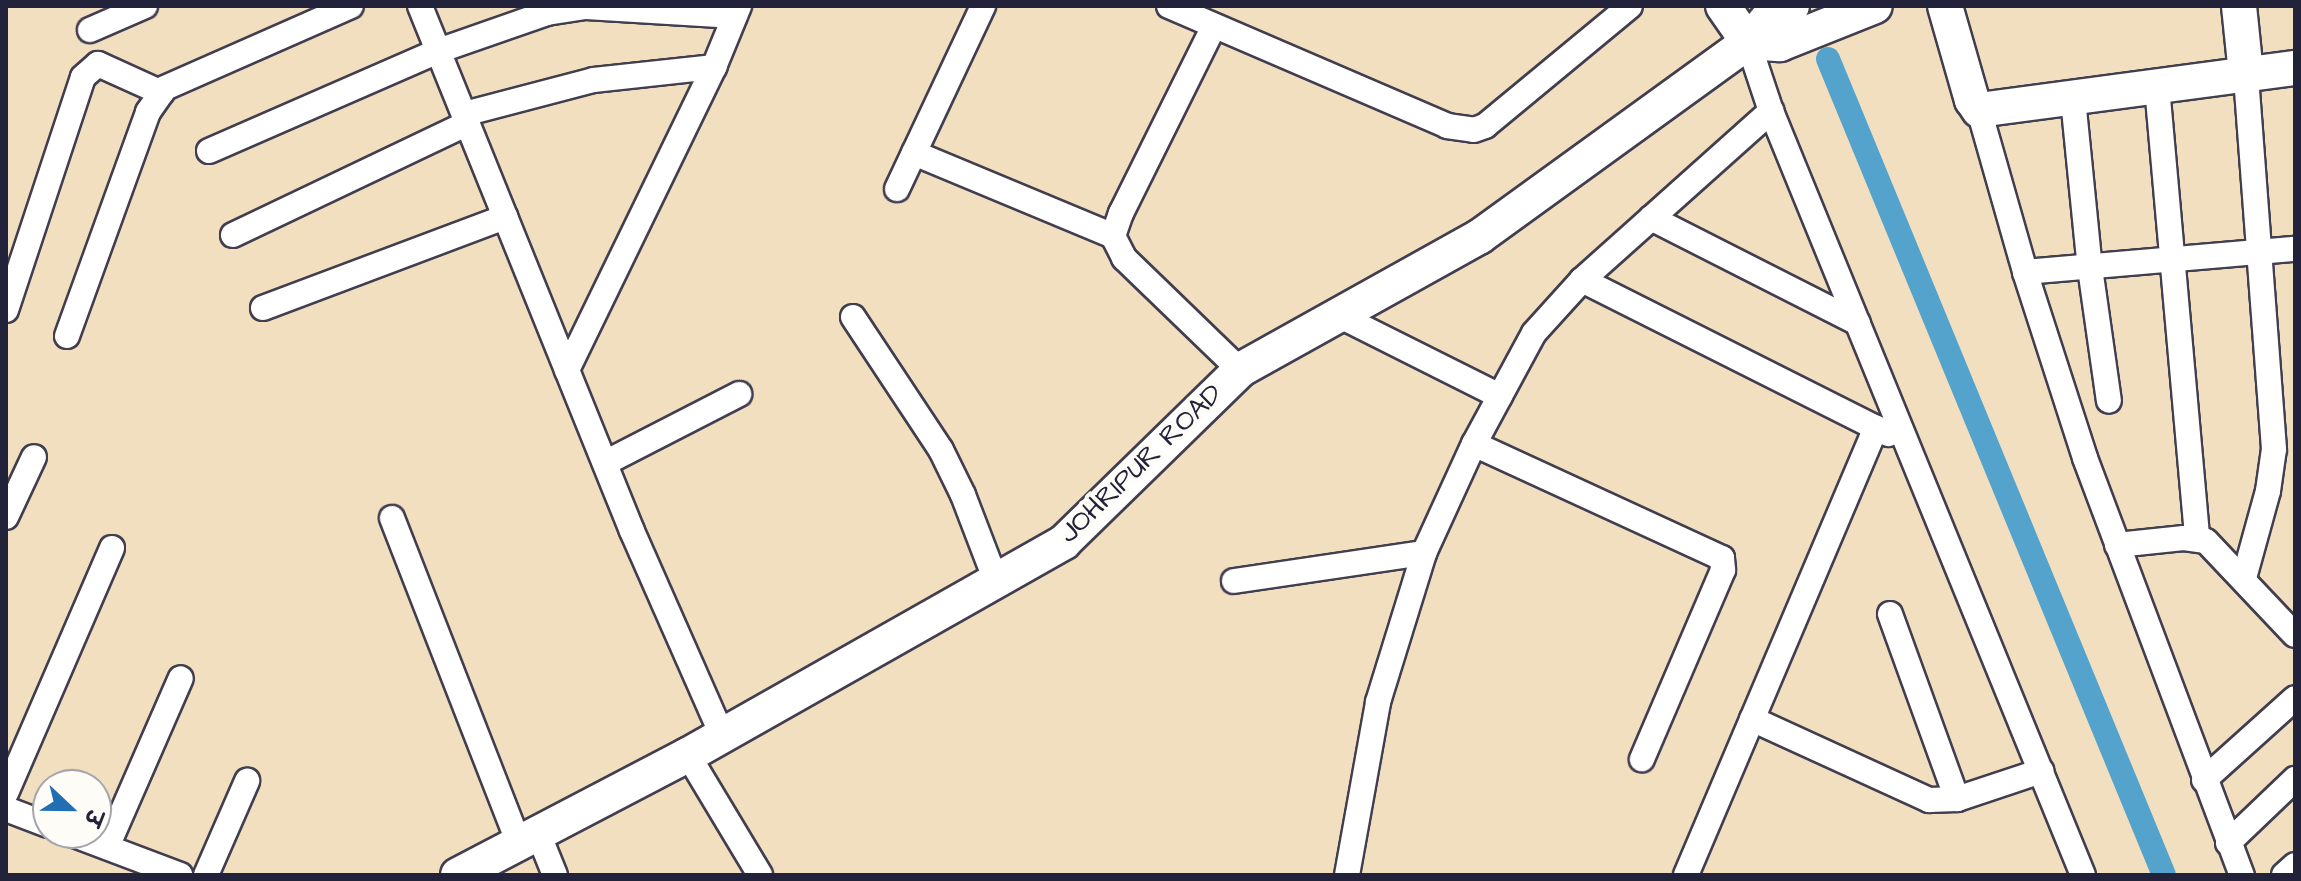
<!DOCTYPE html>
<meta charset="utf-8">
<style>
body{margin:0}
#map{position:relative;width:2301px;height:881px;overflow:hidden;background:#f1dfc0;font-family:"Architects Daughter","Playpen Sans Deva",sans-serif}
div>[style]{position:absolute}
.canal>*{height:24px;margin:-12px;padding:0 12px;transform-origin:12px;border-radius:12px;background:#53a3cd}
.roads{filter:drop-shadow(2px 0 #413e4f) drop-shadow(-2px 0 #413e4f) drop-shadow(0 2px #413e4f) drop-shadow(0 -2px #413e4f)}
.street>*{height:24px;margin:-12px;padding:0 12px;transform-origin:12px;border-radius:12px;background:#fff}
.secondary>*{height:34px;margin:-17px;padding:0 17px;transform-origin:17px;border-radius:17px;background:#fff}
span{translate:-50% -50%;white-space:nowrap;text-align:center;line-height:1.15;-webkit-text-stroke:8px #fdfcf7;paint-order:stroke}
.street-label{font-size:28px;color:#22223b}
.frame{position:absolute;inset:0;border:8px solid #22223b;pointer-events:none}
.north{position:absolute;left:32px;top:769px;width:80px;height:80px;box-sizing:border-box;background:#fdfcf7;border:2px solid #a5a5ac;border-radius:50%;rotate:112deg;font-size:22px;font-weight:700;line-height:32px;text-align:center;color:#22223b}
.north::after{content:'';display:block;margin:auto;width:28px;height:36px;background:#1f6fb2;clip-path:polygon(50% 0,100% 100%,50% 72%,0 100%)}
</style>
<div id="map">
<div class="canal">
<div style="left:1828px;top:59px;width:882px;rotate:67.62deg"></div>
</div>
<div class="roads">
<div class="street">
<div style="left:420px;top:6px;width:566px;rotate:68.01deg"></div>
<div style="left:632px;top:531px;width:223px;rotate:66.2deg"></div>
<div style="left:1169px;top:6px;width:303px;rotate:23.3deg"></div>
<div style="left:1447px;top:126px;width:27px;rotate:8deg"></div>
<div style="left:1474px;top:130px;width:12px;rotate:-20deg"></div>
<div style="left:1485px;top:126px;width:188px;rotate:-39.6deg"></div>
<div style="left:1214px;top:26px;width:209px;rotate:116.4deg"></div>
<div style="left:1121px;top:213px;width:24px;rotate:109deg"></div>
<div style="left:1113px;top:236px;width:25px;rotate:63deg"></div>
<div style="left:1124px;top:258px;width:161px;rotate:44deg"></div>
<div style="left:90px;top:30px;width:60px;rotate:-23.6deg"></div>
<div style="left:1748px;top:42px;width:73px;rotate:71.6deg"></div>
<div style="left:1771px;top:111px;width:825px;rotate:67.79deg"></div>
<div style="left:2157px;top:87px;width:453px;rotate:84.9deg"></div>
<div style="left:2073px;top:99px;width:170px;rotate:84.3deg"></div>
<div style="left:2090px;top:268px;width:134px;rotate:81.9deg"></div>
<div style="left:1979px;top:110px;width:168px;rotate:74.1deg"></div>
<div style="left:2025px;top:272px;width:195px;rotate:72.1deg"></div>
<div style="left:2085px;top:458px;width:446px;rotate:69.4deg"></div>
<div style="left:464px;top:114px;width:134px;rotate:-14.7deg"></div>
<div style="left:594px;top:80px;width:121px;rotate:-6.2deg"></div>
<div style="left:209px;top:151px;width:250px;rotate:-23.6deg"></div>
<div style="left:438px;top:51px;width:115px;rotate:-19.2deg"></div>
<div style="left:547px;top:13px;width:39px;rotate:-9deg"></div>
<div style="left:586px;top:7px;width:149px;rotate:3.5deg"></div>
<div style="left:914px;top:153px;width:216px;rotate:22.6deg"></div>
<div style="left:897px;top:189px;width:202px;rotate:-64.8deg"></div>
<div style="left:1651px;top:218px;width:232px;rotate:26.9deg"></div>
<div style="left:233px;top:235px;width:260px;rotate:-25.5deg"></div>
<div style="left:2025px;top:272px;width:271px;rotate:-4.9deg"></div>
<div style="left:1582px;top:280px;width:343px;rotate:26.7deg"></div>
<div style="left:263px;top:308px;width:259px;rotate:-20.6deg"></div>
<div style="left:6px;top:310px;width:245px;rotate:-71.7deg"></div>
<div style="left:83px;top:77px;width:20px;rotate:-41deg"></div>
<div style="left:98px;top:64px;width:70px;rotate:24.4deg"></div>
<div style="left:1338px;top:315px;width:181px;rotate:26.6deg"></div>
<div style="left:853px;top:317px;width:159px;rotate:56.5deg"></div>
<div style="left:941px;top:450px;width:50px;rotate:63.9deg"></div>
<div style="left:963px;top:495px;width:92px;rotate:69deg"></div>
<div style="left:67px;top:336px;width:238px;rotate:-70.1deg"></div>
<div style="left:148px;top:112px;width:29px;rotate:-55deg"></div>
<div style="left:165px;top:88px;width:203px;rotate:-23.8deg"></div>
<div style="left:567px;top:370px;width:337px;rotate:-64.1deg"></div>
<div style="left:714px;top:67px;width:66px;rotate:-67.7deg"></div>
<div style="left:1474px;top:444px;width:273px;rotate:24.7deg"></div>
<div style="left:1722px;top:558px;width:12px;rotate:85deg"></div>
<div style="left:1723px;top:570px;width:206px;rotate:113.2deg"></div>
<div style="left:605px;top:463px;width:151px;rotate:-27.2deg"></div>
<div style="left:6px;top:517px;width:66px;rotate:-65deg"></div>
<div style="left:392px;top:518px;width:350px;rotate:68.7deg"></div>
<div style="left:2117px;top:545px;width:67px;rotate:-6deg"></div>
<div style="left:2184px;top:538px;width:22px;rotate:8deg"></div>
<div style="left:2206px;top:541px;width:129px;rotate:46.6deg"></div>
<div style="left:2244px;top:578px;width:90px;rotate:-74.6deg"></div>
<div style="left:2268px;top:491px;width:42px;rotate:-81.9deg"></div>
<div style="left:2274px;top:449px;width:376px;rotate:-94.3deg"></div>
<div style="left:1234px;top:581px;width:192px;rotate:-8.4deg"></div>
<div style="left:1890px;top:614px;width:197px;rotate:70.1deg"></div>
<div style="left:1752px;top:719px;width:195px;rotate:24.6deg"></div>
<div style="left:1929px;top:800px;width:28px;rotate:-2deg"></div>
<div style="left:1957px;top:799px;width:89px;rotate:-18.4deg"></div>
<div style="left:688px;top:755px;width:140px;rotate:59deg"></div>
<div style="left:2204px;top:780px;width:122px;rotate:-42deg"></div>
<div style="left:6px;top:793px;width:267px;rotate:-66.6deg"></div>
<div style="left:6px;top:809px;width:45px;rotate:20.9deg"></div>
<div style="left:69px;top:833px;width:119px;rotate:20.7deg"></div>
<div style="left:538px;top:833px;width:45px;rotate:68deg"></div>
<div style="left:2228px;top:843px;width:93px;rotate:-43.7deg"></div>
<div style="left:107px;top:847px;width:184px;rotate:-66.4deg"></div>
<div style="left:206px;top:875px;width:103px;rotate:-66.4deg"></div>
<div style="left:1347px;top:875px;width:176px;rotate:-79.8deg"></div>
<div style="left:1378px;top:702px;width:156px;rotate:-72.8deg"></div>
<div style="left:1424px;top:553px;width:120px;rotate:-65.4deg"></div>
<div style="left:1474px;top:444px;width:126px;rotate:-61.6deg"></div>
<div style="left:1534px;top:333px;width:72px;rotate:-47.8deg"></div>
<div style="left:1582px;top:280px;width:254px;rotate:-41.8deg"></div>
<div style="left:1686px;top:875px;width:486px;rotate:-67deg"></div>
<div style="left:2284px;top:875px;width:15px;rotate:-42deg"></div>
</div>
<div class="secondary">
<div style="left:1723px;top:6px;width:44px;rotate:55.2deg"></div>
<div style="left:1748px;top:42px;width:32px;rotate:4deg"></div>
<div style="left:1780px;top:44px;width:102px;rotate:-21.8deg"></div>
<div style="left:1945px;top:6px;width:98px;rotate:74deg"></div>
<div style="left:1972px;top:100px;width:12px;rotate:55deg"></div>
<div style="left:1979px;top:110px;width:319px;rotate:-7.6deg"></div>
<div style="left:2239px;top:6px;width:68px;rotate:84.1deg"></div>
<div style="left:458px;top:875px;width:259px;rotate:-27.6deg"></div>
<div style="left:688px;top:755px;width:432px;rotate:-29.5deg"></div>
<div style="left:1064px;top:542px;width:246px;rotate:-44.3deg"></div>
<div style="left:1240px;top:370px;width:274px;rotate:-29.1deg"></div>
<div style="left:1479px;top:237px;width:332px;rotate:-35.9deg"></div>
<div style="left:1748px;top:42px;width:34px;rotate:-50deg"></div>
<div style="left:1770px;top:16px;width:24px;rotate:-24deg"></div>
</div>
</div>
<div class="street-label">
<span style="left:1141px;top:464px;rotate:-44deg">JOHRIPUR ROAD</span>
</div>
<div class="frame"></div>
<div class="north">उ</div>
</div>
